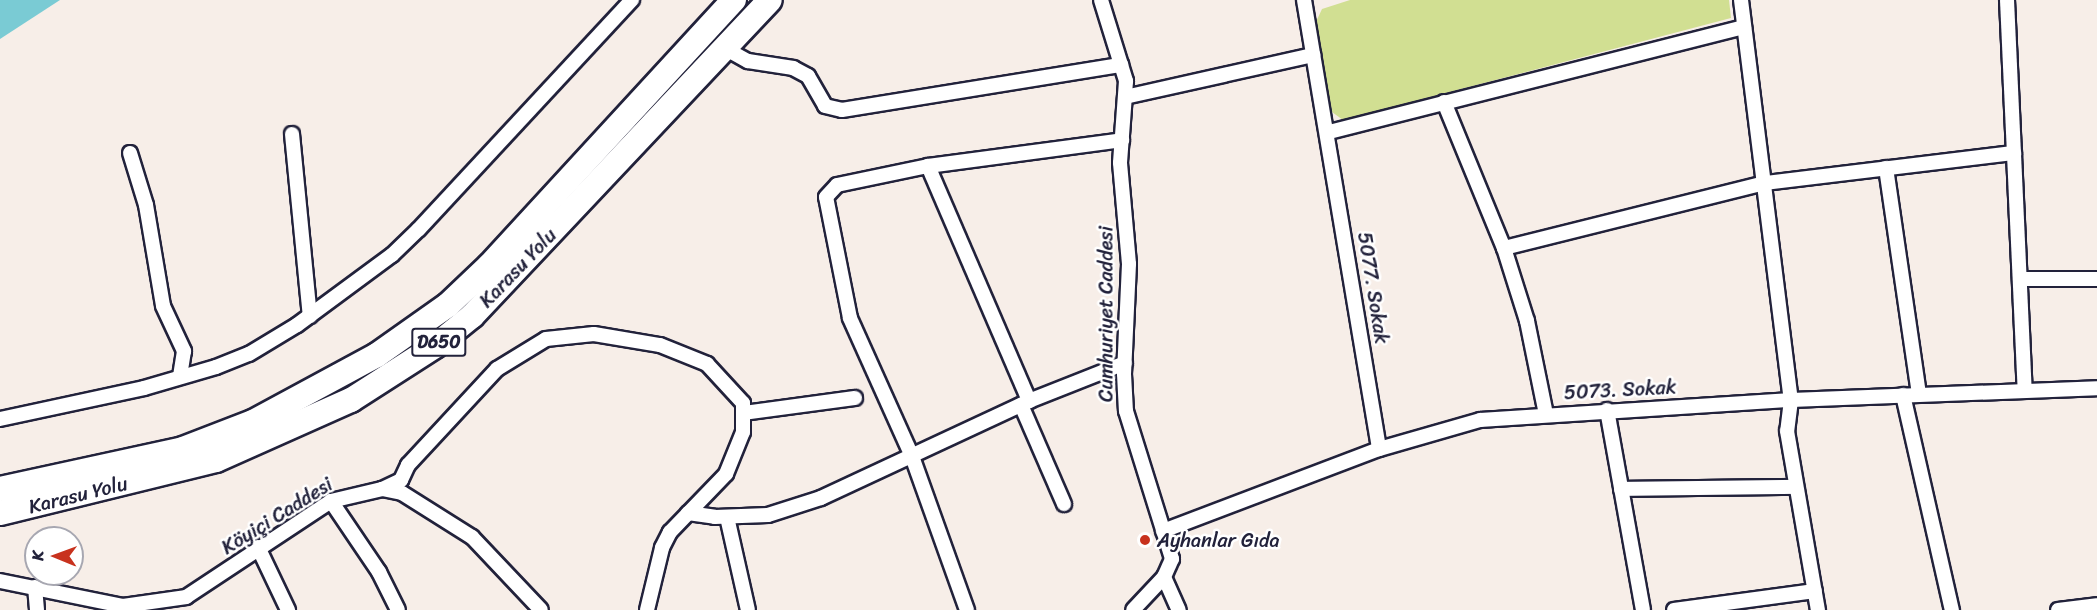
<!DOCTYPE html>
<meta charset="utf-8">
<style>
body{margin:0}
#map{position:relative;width:2097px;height:610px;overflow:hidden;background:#f7eee8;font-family:Sriracha,sans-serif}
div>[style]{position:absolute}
.green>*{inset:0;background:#d1df92}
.water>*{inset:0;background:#7acbd4}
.roads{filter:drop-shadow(2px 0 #22223b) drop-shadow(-2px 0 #22223b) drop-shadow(0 2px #22223b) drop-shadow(0 -2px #22223b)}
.minor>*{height:14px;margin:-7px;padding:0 7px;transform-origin:7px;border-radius:7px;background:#fff}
.trunk>*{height:24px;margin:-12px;padding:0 12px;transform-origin:12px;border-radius:12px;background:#fff}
.dots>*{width:16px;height:16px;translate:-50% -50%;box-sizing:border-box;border:3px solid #fff;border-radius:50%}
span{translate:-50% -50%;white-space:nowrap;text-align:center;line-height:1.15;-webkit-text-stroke:5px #fff;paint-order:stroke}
.shield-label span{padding:2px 4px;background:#fff;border:2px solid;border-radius:4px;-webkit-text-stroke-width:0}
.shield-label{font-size:18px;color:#22223b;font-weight:700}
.street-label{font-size:20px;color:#22223b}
.poi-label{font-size:20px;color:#22223b}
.left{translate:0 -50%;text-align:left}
.north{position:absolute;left:24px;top:526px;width:60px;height:60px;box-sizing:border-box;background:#fff;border:2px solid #a7a7b1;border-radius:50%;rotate:271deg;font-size:16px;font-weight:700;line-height:24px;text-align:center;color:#22223b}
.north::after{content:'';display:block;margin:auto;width:21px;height:27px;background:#c8321e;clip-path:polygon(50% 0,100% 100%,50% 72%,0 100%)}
</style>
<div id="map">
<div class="green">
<div style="clip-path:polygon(1350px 0,1729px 0,1731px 18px,1343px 120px,1332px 112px,1315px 24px,1322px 9px)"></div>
</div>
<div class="water">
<div style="clip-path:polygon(0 0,60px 0,0 39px)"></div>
</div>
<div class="roads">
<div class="minor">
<div style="left:1101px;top:0;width:85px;rotate:72.8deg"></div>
<div style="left:1126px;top:81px;width:82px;rotate:94.2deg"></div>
<div style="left:1120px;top:163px;width:101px;rotate:84.9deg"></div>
<div style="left:1129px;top:264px;width:110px;rotate:92.6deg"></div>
<div style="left:1124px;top:374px;width:37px;rotate:87deg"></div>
<div style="left:1126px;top:411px;width:155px;rotate:72.7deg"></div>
<div style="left:1172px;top:559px;width:20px;rotate:114deg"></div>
<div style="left:1164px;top:577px;width:45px;rotate:133.2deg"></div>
<div style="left:1304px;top:0;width:455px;rotate:80.5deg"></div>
<div style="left:1741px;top:0;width:403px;rotate:82.9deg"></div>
<div style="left:1791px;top:400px;width:31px;rotate:97deg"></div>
<div style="left:1787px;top:431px;width:182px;rotate:80.2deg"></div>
<div style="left:2007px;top:0;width:389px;rotate:87.4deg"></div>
<div style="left:726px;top:49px;width:25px;rotate:29deg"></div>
<div style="left:748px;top:61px;width:46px;rotate:8.8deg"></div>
<div style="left:793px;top:68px;width:17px;rotate:28deg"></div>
<div style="left:808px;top:76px;width:34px;rotate:60deg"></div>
<div style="left:825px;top:106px;width:17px;rotate:13deg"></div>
<div style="left:842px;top:110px;width:283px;rotate:-9.2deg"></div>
<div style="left:1125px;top:97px;width:193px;rotate:-12.6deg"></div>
<div style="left:1444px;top:102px;width:158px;rotate:67.7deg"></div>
<div style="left:1504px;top:248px;width:77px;rotate:72.5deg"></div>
<div style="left:1527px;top:321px;width:95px;rotate:78.5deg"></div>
<div style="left:1329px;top:132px;width:428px;rotate:-14.2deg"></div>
<div style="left:292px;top:134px;width:183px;rotate:84.4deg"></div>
<div style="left:130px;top:153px;width:54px;rotate:72.9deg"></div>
<div style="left:146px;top:205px;width:102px;rotate:80.4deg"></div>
<div style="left:163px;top:306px;width:50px;rotate:65deg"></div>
<div style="left:184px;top:351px;width:26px;rotate:99deg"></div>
<div style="left:928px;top:166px;width:256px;rotate:66.7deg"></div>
<div style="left:1886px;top:168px;width:228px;rotate:81.7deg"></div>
<div style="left:1504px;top:248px;width:269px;rotate:-14deg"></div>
<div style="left:1765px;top:183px;width:251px;rotate:-6.9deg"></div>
<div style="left:2020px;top:279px;width:77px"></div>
<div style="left:1903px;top:395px;width:221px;rotate:77.2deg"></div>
<div style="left:1021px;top:405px;width:108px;rotate:66.5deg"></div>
<div style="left:1607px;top:410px;width:203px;rotate:79.8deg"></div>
<div style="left:744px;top:413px;width:112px;rotate:-7.7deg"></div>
<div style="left:0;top:419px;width:147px;rotate:-12.1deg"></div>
<div style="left:144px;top:388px;width:75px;rotate:-16.3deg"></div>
<div style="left:216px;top:367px;width:35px;rotate:-22deg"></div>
<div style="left:249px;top:354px;width:56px;rotate:-31.1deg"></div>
<div style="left:297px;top:325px;width:118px;rotate:-36.4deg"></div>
<div style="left:392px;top:255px;width:37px;rotate:-44deg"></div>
<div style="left:419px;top:229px;width:313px;rotate:-47.1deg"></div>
<div style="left:382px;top:489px;width:21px;rotate:-25deg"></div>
<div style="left:401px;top:480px;width:17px;rotate:-65deg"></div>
<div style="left:408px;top:465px;width:131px;rotate:-47.2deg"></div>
<div style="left:497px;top:369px;width:57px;rotate:-31.5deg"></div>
<div style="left:546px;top:339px;width:48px;rotate:-5.9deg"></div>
<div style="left:594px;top:334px;width:67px;rotate:9.5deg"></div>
<div style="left:660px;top:345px;width:51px;rotate:22deg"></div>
<div style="left:707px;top:364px;width:53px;rotate:47.3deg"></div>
<div style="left:743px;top:403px;width:29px;rotate:90deg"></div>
<div style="left:743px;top:432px;width:45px;rotate:112deg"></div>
<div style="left:726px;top:474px;width:81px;rotate:134deg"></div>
<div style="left:670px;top:532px;width:18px;rotate:117deg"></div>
<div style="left:662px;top:548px;width:64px;rotate:103.6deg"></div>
<div style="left:1621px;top:489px;width:175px;rotate:-0.7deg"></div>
<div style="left:331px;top:501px;width:86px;rotate:55.9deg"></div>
<div style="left:379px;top:572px;width:42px;rotate:63.4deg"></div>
<div style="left:688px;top:513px;width:27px;rotate:8deg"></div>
<div style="left:715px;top:517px;width:53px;rotate:-2.2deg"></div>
<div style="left:768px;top:515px;width:56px;rotate:-17.8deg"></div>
<div style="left:821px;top:498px;width:230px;rotate:-25deg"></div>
<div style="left:1029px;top:401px;width:103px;rotate:-21.6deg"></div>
<div style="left:727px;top:517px;width:95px;rotate:77.3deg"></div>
<div style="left:1163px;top:531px;width:231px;rotate:-20.8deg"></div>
<div style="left:1379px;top:449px;width:105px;rotate:-16deg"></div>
<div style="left:1480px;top:420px;width:312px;rotate:-3.7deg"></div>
<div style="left:1791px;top:400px;width:306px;rotate:-2.2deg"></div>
<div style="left:258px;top:547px;width:70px;rotate:64.5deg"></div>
<div style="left:1164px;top:577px;width:36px;rotate:66deg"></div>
<div style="left:0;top:581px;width:126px;rotate:11.5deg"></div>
<div style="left:123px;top:606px;width:64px;rotate:-8.1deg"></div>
<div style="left:186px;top:597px;width:174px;rotate:-33.5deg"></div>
<div style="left:331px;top:501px;width:52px;rotate:-13.2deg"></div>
<div style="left:382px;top:489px;width:20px;rotate:11deg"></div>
<div style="left:402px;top:493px;width:83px;rotate:32.2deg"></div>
<div style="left:472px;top:537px;width:100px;rotate:46.6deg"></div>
<div style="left:35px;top:587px;width:23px;rotate:85deg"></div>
<div style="left:967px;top:610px;width:166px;rotate:-109.7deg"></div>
<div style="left:911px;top:454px;width:149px;rotate:-114.2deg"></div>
<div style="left:850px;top:318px;width:123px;rotate:-101.2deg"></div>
<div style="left:826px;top:197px;width:16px;rotate:-47deg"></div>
<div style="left:837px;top:185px;width:93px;rotate:-11.8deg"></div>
<div style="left:928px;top:166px;width:196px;rotate:-7.6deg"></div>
<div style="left:1674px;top:610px;width:142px;rotate:-7.7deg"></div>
<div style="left:2058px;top:610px;width:39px;rotate:-7deg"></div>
</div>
<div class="trunk">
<div style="left:0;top:489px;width:187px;rotate:-12.3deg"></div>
<div style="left:183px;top:449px;width:75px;rotate:-21.1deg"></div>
<div style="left:253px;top:422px;width:141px;rotate:-28.4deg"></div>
<div style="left:377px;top:355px;width:87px;rotate:-35.2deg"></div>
<div style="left:448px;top:305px;width:57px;rotate:-43.6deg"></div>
<div style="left:489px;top:266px;width:362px;rotate:-47.4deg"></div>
<div style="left:0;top:513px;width:222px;rotate:-13.8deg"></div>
<div style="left:216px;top:460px;width:148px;rotate:-24deg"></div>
<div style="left:351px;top:400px;width:100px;rotate:-32.7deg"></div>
<div style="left:435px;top:346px;width:48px;rotate:-39deg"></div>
<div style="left:472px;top:316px;width:434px;rotate:-46.7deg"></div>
</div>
</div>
<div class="dots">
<div style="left:1145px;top:540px;background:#c8321e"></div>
</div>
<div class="shield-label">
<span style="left:439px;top:342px">D650</span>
</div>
<div class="street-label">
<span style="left:518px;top:268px;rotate:-46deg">Karasu Yolu</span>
<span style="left:1373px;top:288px;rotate:81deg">5077. Sokak</span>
<span style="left:1106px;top:314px;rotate:-90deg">Cumhuriyet Caddesi</span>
<span style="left:1620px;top:390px;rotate:-3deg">5073. Sokak</span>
<span style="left:78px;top:495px;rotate:-14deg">Karasu Yolu</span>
<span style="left:277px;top:516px;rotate:-32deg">Köyiçi Caddesi</span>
</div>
<div class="poi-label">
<span class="left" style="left:1157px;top:540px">Ayhanlar Gıda</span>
</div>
<div class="north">K</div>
</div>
